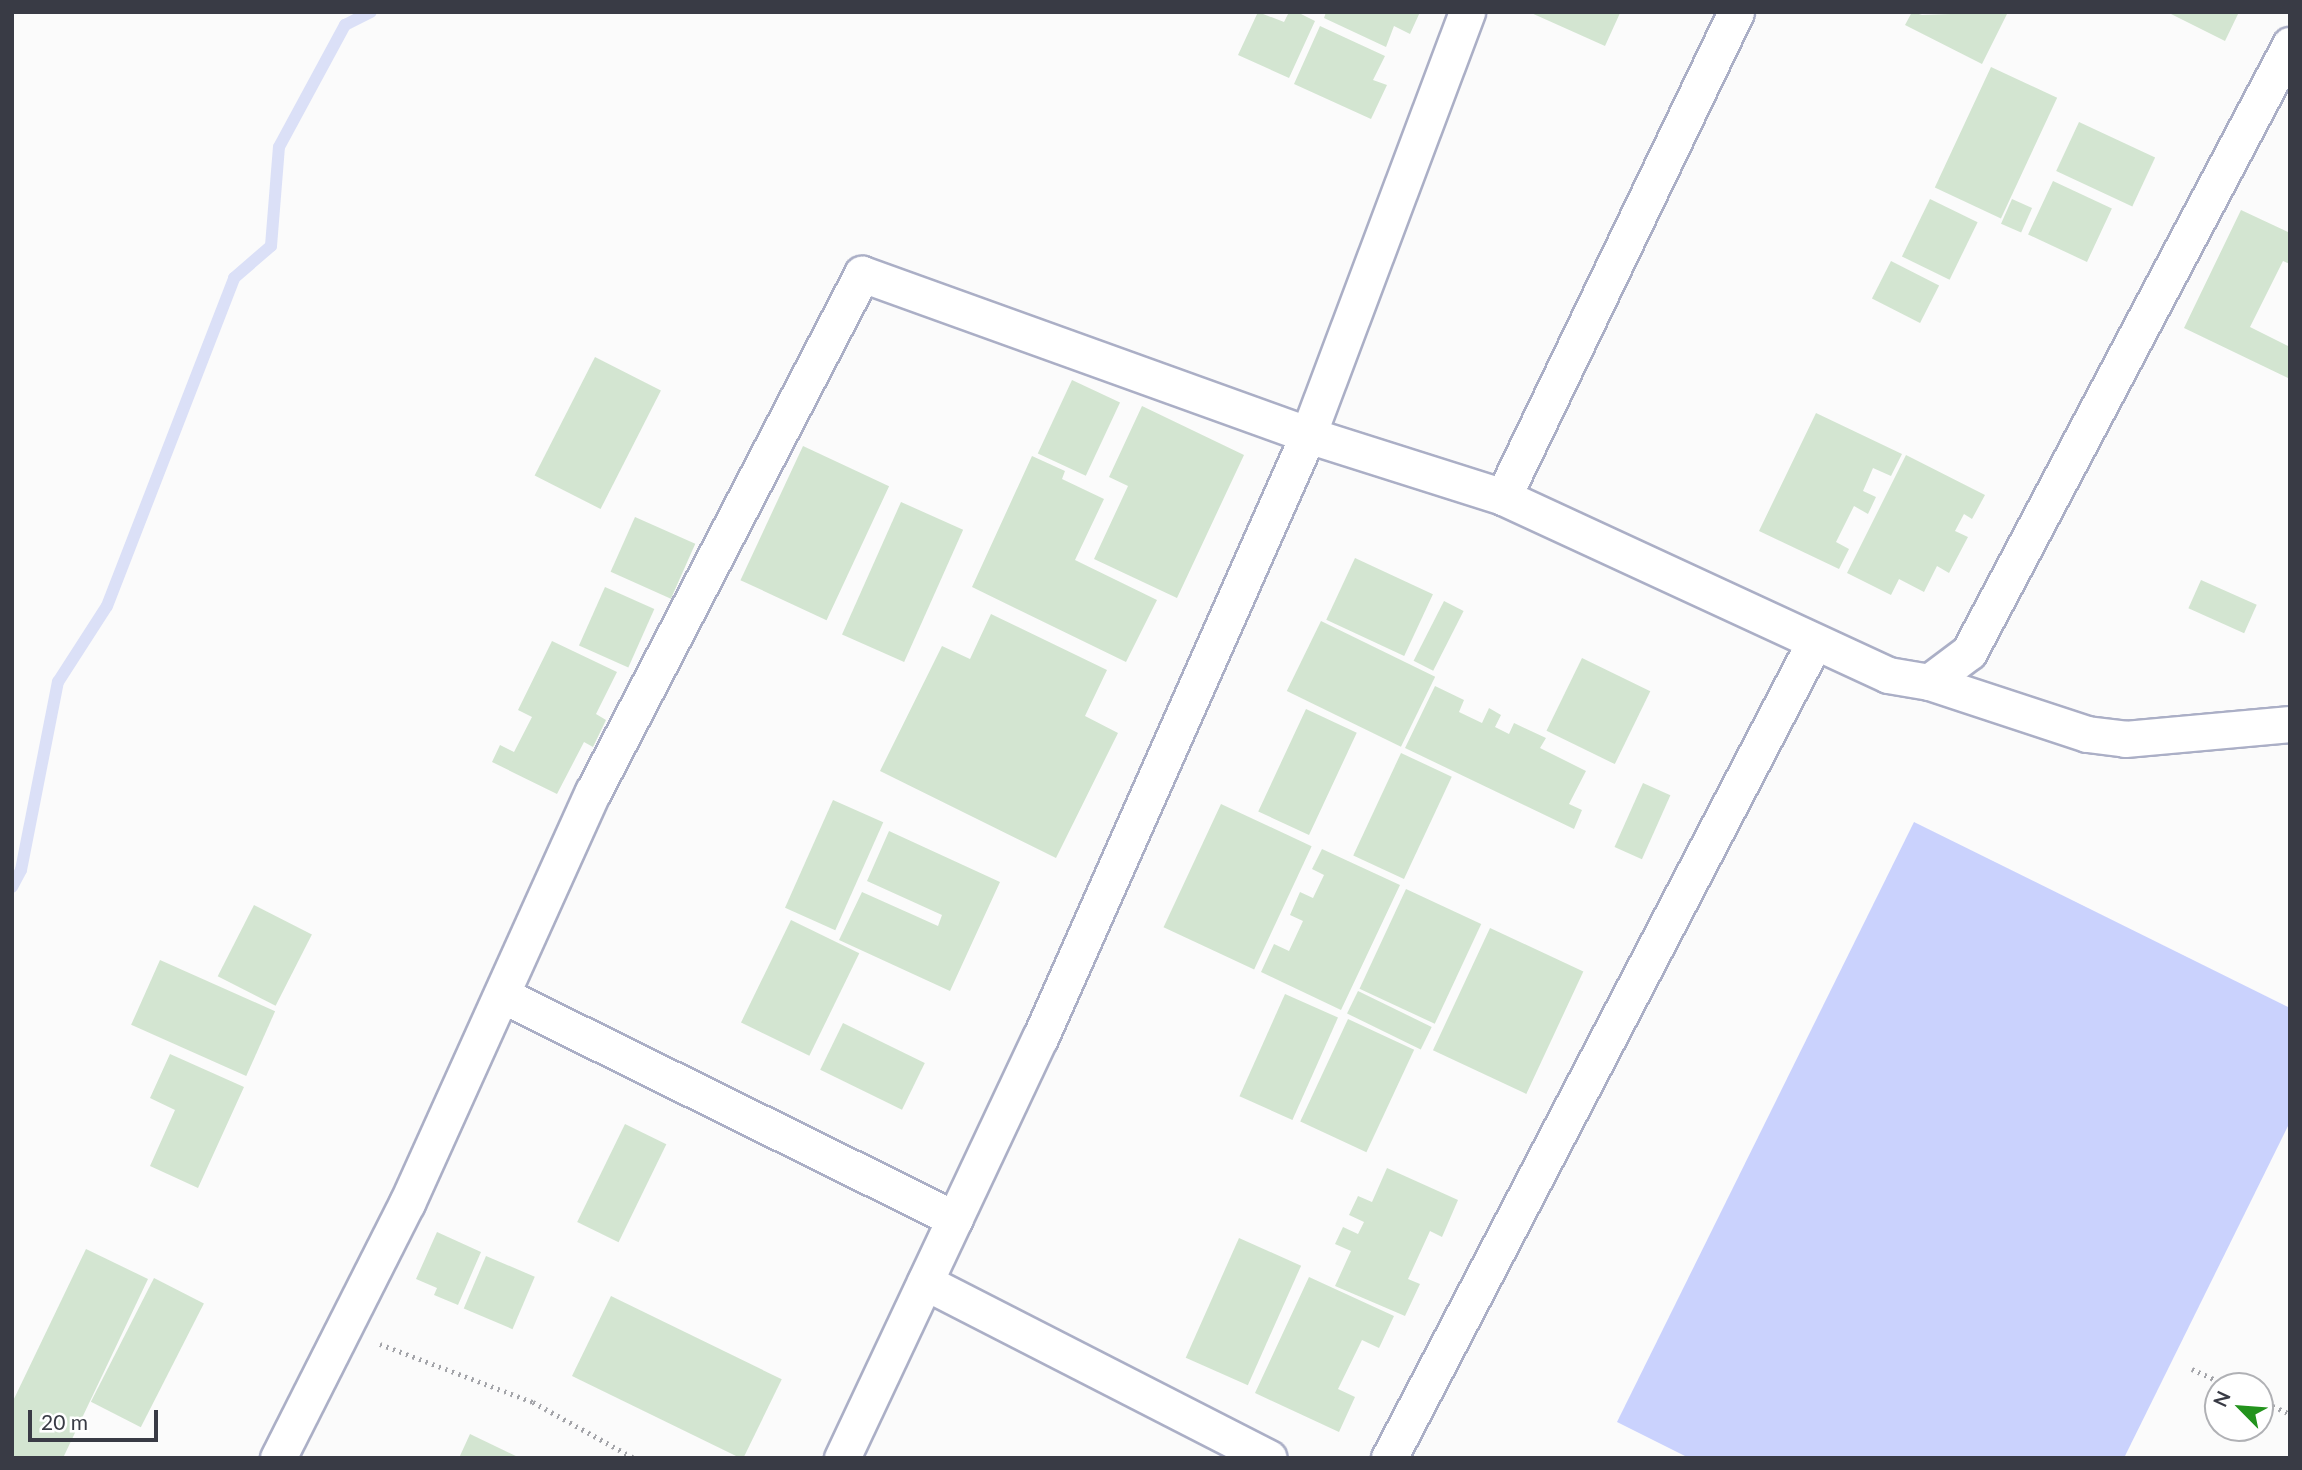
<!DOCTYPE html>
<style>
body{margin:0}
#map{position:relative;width:2302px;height:1470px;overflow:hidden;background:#fbfbfb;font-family:Lato,sans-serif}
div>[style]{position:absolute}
.green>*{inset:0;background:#cad2fd}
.stream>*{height:12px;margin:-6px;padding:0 6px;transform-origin:6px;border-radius:6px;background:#dbe0f7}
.building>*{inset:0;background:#d3e5d1;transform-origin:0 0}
.path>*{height:4.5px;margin-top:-2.25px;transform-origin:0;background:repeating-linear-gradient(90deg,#a3a4a9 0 2px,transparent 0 7px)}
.roads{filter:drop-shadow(2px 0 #abafc6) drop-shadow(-2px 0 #abafc6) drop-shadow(0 2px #abafc6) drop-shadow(0 -2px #abafc6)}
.minor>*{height:35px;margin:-17.5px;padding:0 17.5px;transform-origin:17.5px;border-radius:17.5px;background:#fff}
span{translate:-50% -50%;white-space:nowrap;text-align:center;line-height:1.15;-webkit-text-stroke:6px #fff;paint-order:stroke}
.frame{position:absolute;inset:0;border:14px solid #393b45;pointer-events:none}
.north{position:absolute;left:2204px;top:1372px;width:70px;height:70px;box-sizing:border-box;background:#fff;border:2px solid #b0b1b5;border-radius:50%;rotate:295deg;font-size:19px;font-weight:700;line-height:28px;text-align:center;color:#393b45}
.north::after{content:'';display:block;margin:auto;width:24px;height:32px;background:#23931d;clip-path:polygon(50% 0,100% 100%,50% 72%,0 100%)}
.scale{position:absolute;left:28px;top:1410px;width:130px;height:32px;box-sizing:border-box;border:4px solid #393b45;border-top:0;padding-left:9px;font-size:21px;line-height:24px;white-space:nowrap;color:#393b45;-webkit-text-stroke:5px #fff;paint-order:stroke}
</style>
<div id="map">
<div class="green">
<div style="clip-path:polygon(1914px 822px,2290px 1008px,2290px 1122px,2124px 1458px,1689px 1458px,1617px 1422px)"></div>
</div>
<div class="stream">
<div style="left:12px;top:887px;width:19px;rotate:-62deg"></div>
<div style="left:21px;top:870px;width:192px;rotate:-78.9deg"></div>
<div style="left:58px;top:682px;width:90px;rotate:-57.2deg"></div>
<div style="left:107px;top:606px;width:352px;rotate:-68.8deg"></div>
<div style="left:234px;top:278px;width:49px;rotate:-40.9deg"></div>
<div style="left:271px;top:246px;width:99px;rotate:-85.4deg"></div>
<div style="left:279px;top:147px;width:139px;rotate:-61.6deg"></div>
<div style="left:345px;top:25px;width:29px;rotate:-27deg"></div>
</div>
<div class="building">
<div style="clip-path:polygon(1258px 12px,1284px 22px,1289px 12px,1297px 12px,1315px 21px,1289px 78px,1238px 55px)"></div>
<div style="clip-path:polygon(1326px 12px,1420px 12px,1410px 34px,1394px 26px,1386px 47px,1324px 18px)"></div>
<div style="clip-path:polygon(1529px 12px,1618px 12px,1620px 13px,1605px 46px)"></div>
<div style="clip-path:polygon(1912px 12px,1922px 15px,2008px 12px,1982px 64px,1905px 25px)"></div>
<div style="clip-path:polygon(2167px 12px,2239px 12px,2225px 41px)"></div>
<div style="clip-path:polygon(1320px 26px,1385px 56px,1373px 80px,1387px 85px,1371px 119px,1294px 84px)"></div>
<div style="left:1991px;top:67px;width:73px;height:133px;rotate:25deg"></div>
<div style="left:2079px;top:122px;width:84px;height:54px;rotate:25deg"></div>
<div style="left:2053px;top:181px;width:65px;height:59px;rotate:25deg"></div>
<div style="left:1930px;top:199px;width:53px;height:64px;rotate:26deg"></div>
<div style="left:2012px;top:199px;width:22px;height:27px;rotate:24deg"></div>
<div style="clip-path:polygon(2241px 210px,2290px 233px,2290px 264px,2283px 261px,2250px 327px,2290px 347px,2290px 379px,2184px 328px)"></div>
<div style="left:1891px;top:261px;width:54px;height:42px;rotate:27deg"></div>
<div style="left:595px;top:357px;width:74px;height:133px;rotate:27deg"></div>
<div style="left:1072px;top:380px;width:53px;height:81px;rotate:25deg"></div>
<div style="clip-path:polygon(1142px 406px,1244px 455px,1177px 598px,1094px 559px,1128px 486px,1109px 477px)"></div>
<div style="clip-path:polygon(1816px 413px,1902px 454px,1891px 476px,1873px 468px,1863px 491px,1876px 497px,1868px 514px,1854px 506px,1836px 542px,1849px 549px,1839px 569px,1759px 531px)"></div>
<div style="left:803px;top:446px;width:95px;height:148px;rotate:25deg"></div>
<div style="clip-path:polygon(1906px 455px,1985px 495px,1972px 519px,1964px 514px,1955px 531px,1968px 537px,1949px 573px,1937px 566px,1924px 592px,1899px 579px,1891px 595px,1847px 573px)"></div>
<div style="clip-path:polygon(1032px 456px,1065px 471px,1062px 479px,1104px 499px,1075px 560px,1157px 600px,1126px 662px,972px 587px)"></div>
<div style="left:901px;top:502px;width:68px;height:145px;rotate:24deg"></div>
<div style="left:635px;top:517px;width:66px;height:60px;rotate:24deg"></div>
<div style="left:1355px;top:558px;width:86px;height:68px;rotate:25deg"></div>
<div style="left:2201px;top:580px;width:61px;height:31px;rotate:24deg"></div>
<div style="left:605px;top:587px;width:54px;height:64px;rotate:24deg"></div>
<div style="left:1444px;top:601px;width:22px;height:67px;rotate:27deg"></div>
<div style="clip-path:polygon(991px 614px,1107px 670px,1085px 716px,1118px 733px,1056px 858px,880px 771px,942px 646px,970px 659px)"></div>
<div style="left:1321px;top:621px;width:127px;height:78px;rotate:26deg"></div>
<div style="clip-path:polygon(552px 641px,617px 672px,596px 714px,606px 720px,593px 747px,584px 742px,557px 794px,492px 762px,500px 745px,514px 752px,532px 717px,518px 710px)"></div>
<div style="left:1582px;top:658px;width:76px;height:81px;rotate:26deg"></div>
<div style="clip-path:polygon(1435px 686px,1464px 700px,1459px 712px,1482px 723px,1489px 708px,1501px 715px,1495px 727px,1509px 734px,1514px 723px,1546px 738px,1540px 748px,1586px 771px,1569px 804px,1582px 810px,1574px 829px,1405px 748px)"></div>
<div style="left:1306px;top:709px;width:56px;height:113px;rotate:25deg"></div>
<div style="left:1401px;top:753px;width:56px;height:113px;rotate:25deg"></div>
<div style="left:1643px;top:783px;width:30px;height:70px;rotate:24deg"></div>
<div style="left:833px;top:800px;width:55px;height:118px;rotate:24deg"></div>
<div style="left:1221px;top:804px;width:100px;height:136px;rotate:25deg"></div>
<div style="clip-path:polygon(889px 831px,1000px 882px,950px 991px,839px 940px,862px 892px,938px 926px,942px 915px,867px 881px)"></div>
<div style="clip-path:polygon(1322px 849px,1400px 885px,1341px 1010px,1261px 972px,1274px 944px,1289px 951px,1303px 921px,1290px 915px,1300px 892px,1313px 898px,1324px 875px,1312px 869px)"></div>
<div style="left:1406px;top:889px;width:83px;height:110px;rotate:25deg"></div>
<div style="left:254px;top:905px;width:65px;height:80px;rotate:27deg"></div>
<div style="left:791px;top:920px;width:76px;height:114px;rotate:26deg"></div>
<div style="left:1490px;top:928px;width:103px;height:135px;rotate:25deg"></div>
<div style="left:160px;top:960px;width:126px;height:71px;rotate:24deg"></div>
<div style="left:1358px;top:991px;width:82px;height:25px;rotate:26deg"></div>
<div style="left:1285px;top:994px;width:58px;height:112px;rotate:24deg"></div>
<div style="left:1348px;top:1019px;width:73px;height:113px;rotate:25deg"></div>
<div style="left:843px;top:1023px;width:91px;height:52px;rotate:26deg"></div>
<div style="clip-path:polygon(170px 1054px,244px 1087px,198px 1188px,150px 1166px,175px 1110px,150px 1098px)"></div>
<div style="left:625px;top:1124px;width:46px;height:109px;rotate:26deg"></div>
<div style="clip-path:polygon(1387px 1168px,1458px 1200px,1442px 1237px,1430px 1231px,1408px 1279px,1420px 1284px,1405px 1316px,1335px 1286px,1351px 1251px,1335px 1244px,1343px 1227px,1358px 1234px,1364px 1222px,1349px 1215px,1358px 1196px,1372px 1202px)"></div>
<div style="clip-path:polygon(437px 1232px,481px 1252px,458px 1305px,434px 1295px,437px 1288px,416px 1279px)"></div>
<div style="left:1239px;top:1238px;width:68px;height:131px;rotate:24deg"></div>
<div style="clip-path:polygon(86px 1249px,148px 1279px,63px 1458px,12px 1458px,12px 1403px)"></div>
<div style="left:486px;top:1256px;width:53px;height:57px;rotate:23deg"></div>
<div style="clip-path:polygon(1309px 1277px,1394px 1316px,1379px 1348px,1362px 1340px,1338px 1389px,1355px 1397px,1339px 1432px,1255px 1393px)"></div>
<div style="left:154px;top:1278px;width:56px;height:139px;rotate:27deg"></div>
<div style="left:611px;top:1296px;width:190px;height:89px;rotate:26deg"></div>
<div style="clip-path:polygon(470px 1434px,520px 1458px,459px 1458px)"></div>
</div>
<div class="path">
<div style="left:380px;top:1344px;width:164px;rotate:20.8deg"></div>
<div style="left:533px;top:1402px;width:115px;rotate:29deg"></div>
<div style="left:2192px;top:1369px;width:41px;rotate:24.7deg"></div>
<div style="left:2260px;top:1400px;width:33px;rotate:25deg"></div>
</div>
<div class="roads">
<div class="minor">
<div style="left:1503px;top:497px;width:538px;rotate:-64.34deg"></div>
<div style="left:1929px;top:682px;width:166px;rotate:18.2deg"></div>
<div style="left:2087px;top:734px;width:38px;rotate:7deg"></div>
<div style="left:2125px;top:739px;width:166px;rotate:-5.2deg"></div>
<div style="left:502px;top:995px;width:505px;rotate:26.31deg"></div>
<div style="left:925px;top:1282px;width:386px;rotate:27.1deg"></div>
<div style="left:278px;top:1458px;width:286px;rotate:-63.2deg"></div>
<div style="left:407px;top:1203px;width:451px;rotate:-65.7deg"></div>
<div style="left:593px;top:792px;width:584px;rotate:-62.56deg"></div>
<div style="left:862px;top:274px;width:474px;rotate:19.8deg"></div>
<div style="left:1308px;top:435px;width:205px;rotate:17.6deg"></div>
<div style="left:1503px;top:497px;width:424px;rotate:24.8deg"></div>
<div style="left:1888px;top:675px;width:42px;rotate:9.7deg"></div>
<div style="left:1929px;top:682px;width:50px;rotate:-36.9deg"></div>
<div style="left:1969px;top:652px;width:687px;rotate:-62.13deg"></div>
<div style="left:842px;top:1458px;width:464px;rotate:-64.8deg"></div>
<div style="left:1040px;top:1038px;width:660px;rotate:-66.04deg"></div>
<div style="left:1308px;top:435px;width:452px;rotate:-69.4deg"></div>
<div style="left:1389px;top:1458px;width:919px;rotate:-62.46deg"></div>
</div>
</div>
<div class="frame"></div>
<div class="north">N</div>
<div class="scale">20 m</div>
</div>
